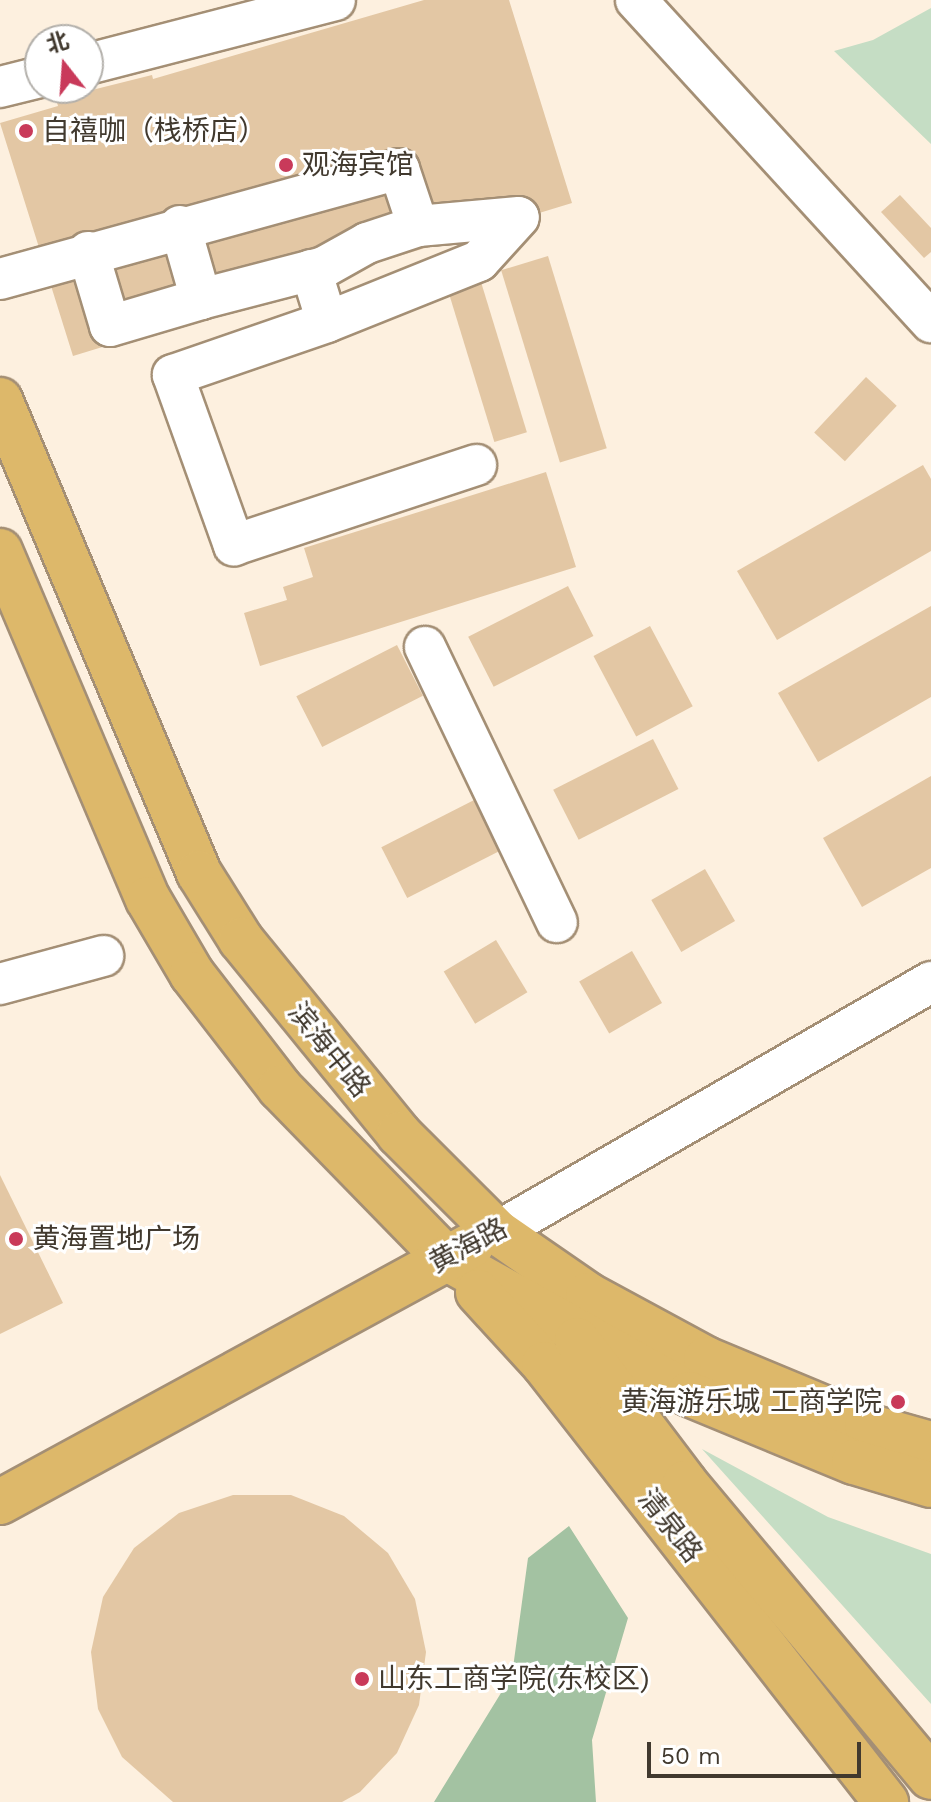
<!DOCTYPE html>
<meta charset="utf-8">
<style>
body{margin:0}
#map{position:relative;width:931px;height:1802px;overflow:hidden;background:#fdf0df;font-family:"Work Sans","Noto Sans SC",sans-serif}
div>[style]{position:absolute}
.green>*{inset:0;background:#c5ddc4}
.forest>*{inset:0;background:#a3c2a2}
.building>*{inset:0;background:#e3c7a4;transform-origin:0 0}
.roads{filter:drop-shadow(2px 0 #a48f75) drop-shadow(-2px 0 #a48f75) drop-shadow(0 2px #a48f75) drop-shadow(0 -2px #a48f75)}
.minor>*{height:40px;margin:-20px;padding:0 20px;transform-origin:20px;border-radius:20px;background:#fff}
.major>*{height:44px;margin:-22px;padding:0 22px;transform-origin:22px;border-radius:22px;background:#ddb86a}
.dots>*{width:22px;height:22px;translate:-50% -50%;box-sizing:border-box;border:4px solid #fff;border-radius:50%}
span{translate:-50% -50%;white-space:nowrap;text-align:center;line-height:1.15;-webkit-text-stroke:6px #fff;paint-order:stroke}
.poi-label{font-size:28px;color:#41392e}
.left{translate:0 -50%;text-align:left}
.right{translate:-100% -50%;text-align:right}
.street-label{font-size:28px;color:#41392e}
.north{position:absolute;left:24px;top:24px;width:80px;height:80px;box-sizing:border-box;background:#fff;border:2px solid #b3b0ab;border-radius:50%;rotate:343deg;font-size:22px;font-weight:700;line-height:32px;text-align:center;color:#41392e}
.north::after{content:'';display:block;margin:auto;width:28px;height:36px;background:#c93a5a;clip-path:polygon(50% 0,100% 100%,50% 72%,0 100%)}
.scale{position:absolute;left:647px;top:1742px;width:214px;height:36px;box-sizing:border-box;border:4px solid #41392e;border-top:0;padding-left:10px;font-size:24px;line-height:28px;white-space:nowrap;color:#41392e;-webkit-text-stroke:6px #fff;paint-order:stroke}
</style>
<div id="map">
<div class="green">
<div style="clip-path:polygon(931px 8px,931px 144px,834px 51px,873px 40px)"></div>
<div style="clip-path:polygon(702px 1449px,828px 1517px,931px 1554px,931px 1704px)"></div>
</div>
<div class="forest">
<div style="clip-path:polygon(569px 1526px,628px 1618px,592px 1740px,596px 1802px,434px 1802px,512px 1675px,528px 1558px)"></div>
</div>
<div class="building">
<div style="clip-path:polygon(424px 0,509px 0,572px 203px,73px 356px,0 123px,58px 106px,56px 99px,152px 75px,153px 79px)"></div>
<div style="clip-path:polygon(900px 195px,931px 228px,931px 252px,924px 258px,881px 212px)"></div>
<div style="left:548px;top:256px;width:201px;height:49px;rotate:73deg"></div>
<div style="left:481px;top:282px;width:157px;height:34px;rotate:73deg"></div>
<div style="left:866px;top:377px;width:42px;height:76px;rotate:43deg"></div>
<div style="clip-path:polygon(923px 465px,931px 479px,931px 551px,777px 640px,737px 571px)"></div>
<div style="clip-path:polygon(546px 472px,576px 567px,260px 666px,244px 613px,287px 600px,283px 587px,313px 577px,304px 548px)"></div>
<div style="left:568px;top:586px;width:56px;height:112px;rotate:63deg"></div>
<div style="clip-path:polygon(931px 606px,931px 697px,818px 762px,778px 693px)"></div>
<div style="left:650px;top:626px;width:91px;height:64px;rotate:62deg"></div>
<div style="left:397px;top:645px;width:57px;height:113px;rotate:63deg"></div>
<div style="left:653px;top:739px;width:56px;height:112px;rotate:63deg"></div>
<div style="clip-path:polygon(931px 776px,931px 868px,862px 907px,823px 838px)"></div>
<div style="left:482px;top:796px;width:57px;height:113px;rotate:63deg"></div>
<div style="left:705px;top:869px;width:60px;height:62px;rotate:60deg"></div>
<div style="left:496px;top:940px;width:61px;height:61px;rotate:59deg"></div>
<div style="left:632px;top:951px;width:60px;height:61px;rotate:60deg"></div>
<div style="clip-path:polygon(0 1175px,63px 1303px,0 1334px)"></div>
<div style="clip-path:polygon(233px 1495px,291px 1495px,344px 1516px,388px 1553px,415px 1599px,426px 1652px,419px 1705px,397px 1753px,360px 1792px,342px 1802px,173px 1802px,122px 1757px,98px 1709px,91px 1652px,103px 1597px,134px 1548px,179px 1513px)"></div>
</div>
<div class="roads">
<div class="minor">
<div style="left:636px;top:0;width:437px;rotate:47.5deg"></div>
<div style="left:88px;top:64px;width:255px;rotate:-14.5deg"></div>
<div style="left:0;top:87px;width:41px;rotate:-14deg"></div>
<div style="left:180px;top:226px;width:76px;rotate:74deg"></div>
<div style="left:201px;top:299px;width:127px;rotate:-14.6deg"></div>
<div style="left:324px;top:267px;width:49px;rotate:-29.2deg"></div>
<div style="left:367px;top:243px;width:54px;rotate:-18.4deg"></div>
<div style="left:88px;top:252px;width:77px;rotate:73.4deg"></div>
<div style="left:110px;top:326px;width:95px;rotate:-16.5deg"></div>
<div style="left:311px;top:270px;width:54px;rotate:72.9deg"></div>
<div style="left:327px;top:322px;width:163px;rotate:161deg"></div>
<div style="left:173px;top:375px;width:181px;rotate:70.3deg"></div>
<div style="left:234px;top:545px;width:255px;rotate:-18.3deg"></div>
<div style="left:0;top:279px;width:414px;rotate:-15.4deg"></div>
<div style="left:399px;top:169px;width:60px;rotate:71.6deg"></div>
<div style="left:418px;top:226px;width:101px;rotate:-5.1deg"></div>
<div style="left:327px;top:322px;width:164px;rotate:-21.9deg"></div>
<div style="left:479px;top:261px;width:59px;rotate:-47.7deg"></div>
<div style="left:425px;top:647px;width:305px;rotate:64.4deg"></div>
<div style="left:0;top:984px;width:107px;rotate:-15.2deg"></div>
<div style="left:497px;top:1232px;width:501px;rotate:-29.94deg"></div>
</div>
<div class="major">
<div style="left:0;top:400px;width:513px;rotate:67.18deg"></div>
<div style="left:199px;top:873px;width:79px;rotate:57.9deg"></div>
<div style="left:241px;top:940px;width:250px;rotate:50.8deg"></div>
<div style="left:399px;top:1134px;width:139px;rotate:45deg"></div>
<div style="left:497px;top:1232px;width:111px;rotate:34.7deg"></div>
<div style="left:588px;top:1295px;width:134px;rotate:28.5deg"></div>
<div style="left:706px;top:1359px;width:174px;rotate:22.6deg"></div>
<div style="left:867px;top:1426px;width:66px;rotate:15.7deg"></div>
<div style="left:0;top:551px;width:378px;rotate:67deg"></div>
<div style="left:148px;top:899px;width:87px;rotate:59.6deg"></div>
<div style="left:192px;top:974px;width:144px;rotate:52.3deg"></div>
<div style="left:280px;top:1088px;width:238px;rotate:45.7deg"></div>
<div style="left:446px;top:1258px;width:278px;rotate:29.2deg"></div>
<div style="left:689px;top:1394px;width:178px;rotate:22.4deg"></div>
<div style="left:854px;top:1462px;width:80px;rotate:16.6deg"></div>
<div style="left:478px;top:1292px;width:98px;rotate:47.5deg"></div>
<div style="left:544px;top:1364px;width:556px;rotate:52.02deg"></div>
<div style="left:577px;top:1340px;width:179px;rotate:52.9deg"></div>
<div style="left:685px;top:1483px;width:383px;rotate:50.1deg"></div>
<div style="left:0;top:1502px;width:537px;rotate:-28.57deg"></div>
</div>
</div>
<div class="dots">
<div style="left:26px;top:131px;background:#c93a5a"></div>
<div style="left:286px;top:165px;background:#c93a5a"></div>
<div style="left:16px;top:1239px;background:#c93a5a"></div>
<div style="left:898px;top:1402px;background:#c93a5a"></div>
<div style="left:362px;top:1679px;background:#c93a5a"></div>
</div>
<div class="poi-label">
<span class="left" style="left:42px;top:131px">自禧咖（栈桥店）</span>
<span class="left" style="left:302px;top:165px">观海宾馆</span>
<span class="left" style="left:32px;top:1239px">黄海置地广场</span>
<span class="right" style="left:882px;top:1402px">黄海游乐城 工商学院</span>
<span class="left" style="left:378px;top:1679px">山东工商学院(东校区)</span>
</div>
<div class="street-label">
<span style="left:329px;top:1050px;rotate:51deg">滨海中路</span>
<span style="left:468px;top:1246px;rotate:-28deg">黄海路</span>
<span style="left:670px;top:1526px;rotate:52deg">清泉路</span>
</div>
<div class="north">北</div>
<div class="scale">50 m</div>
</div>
